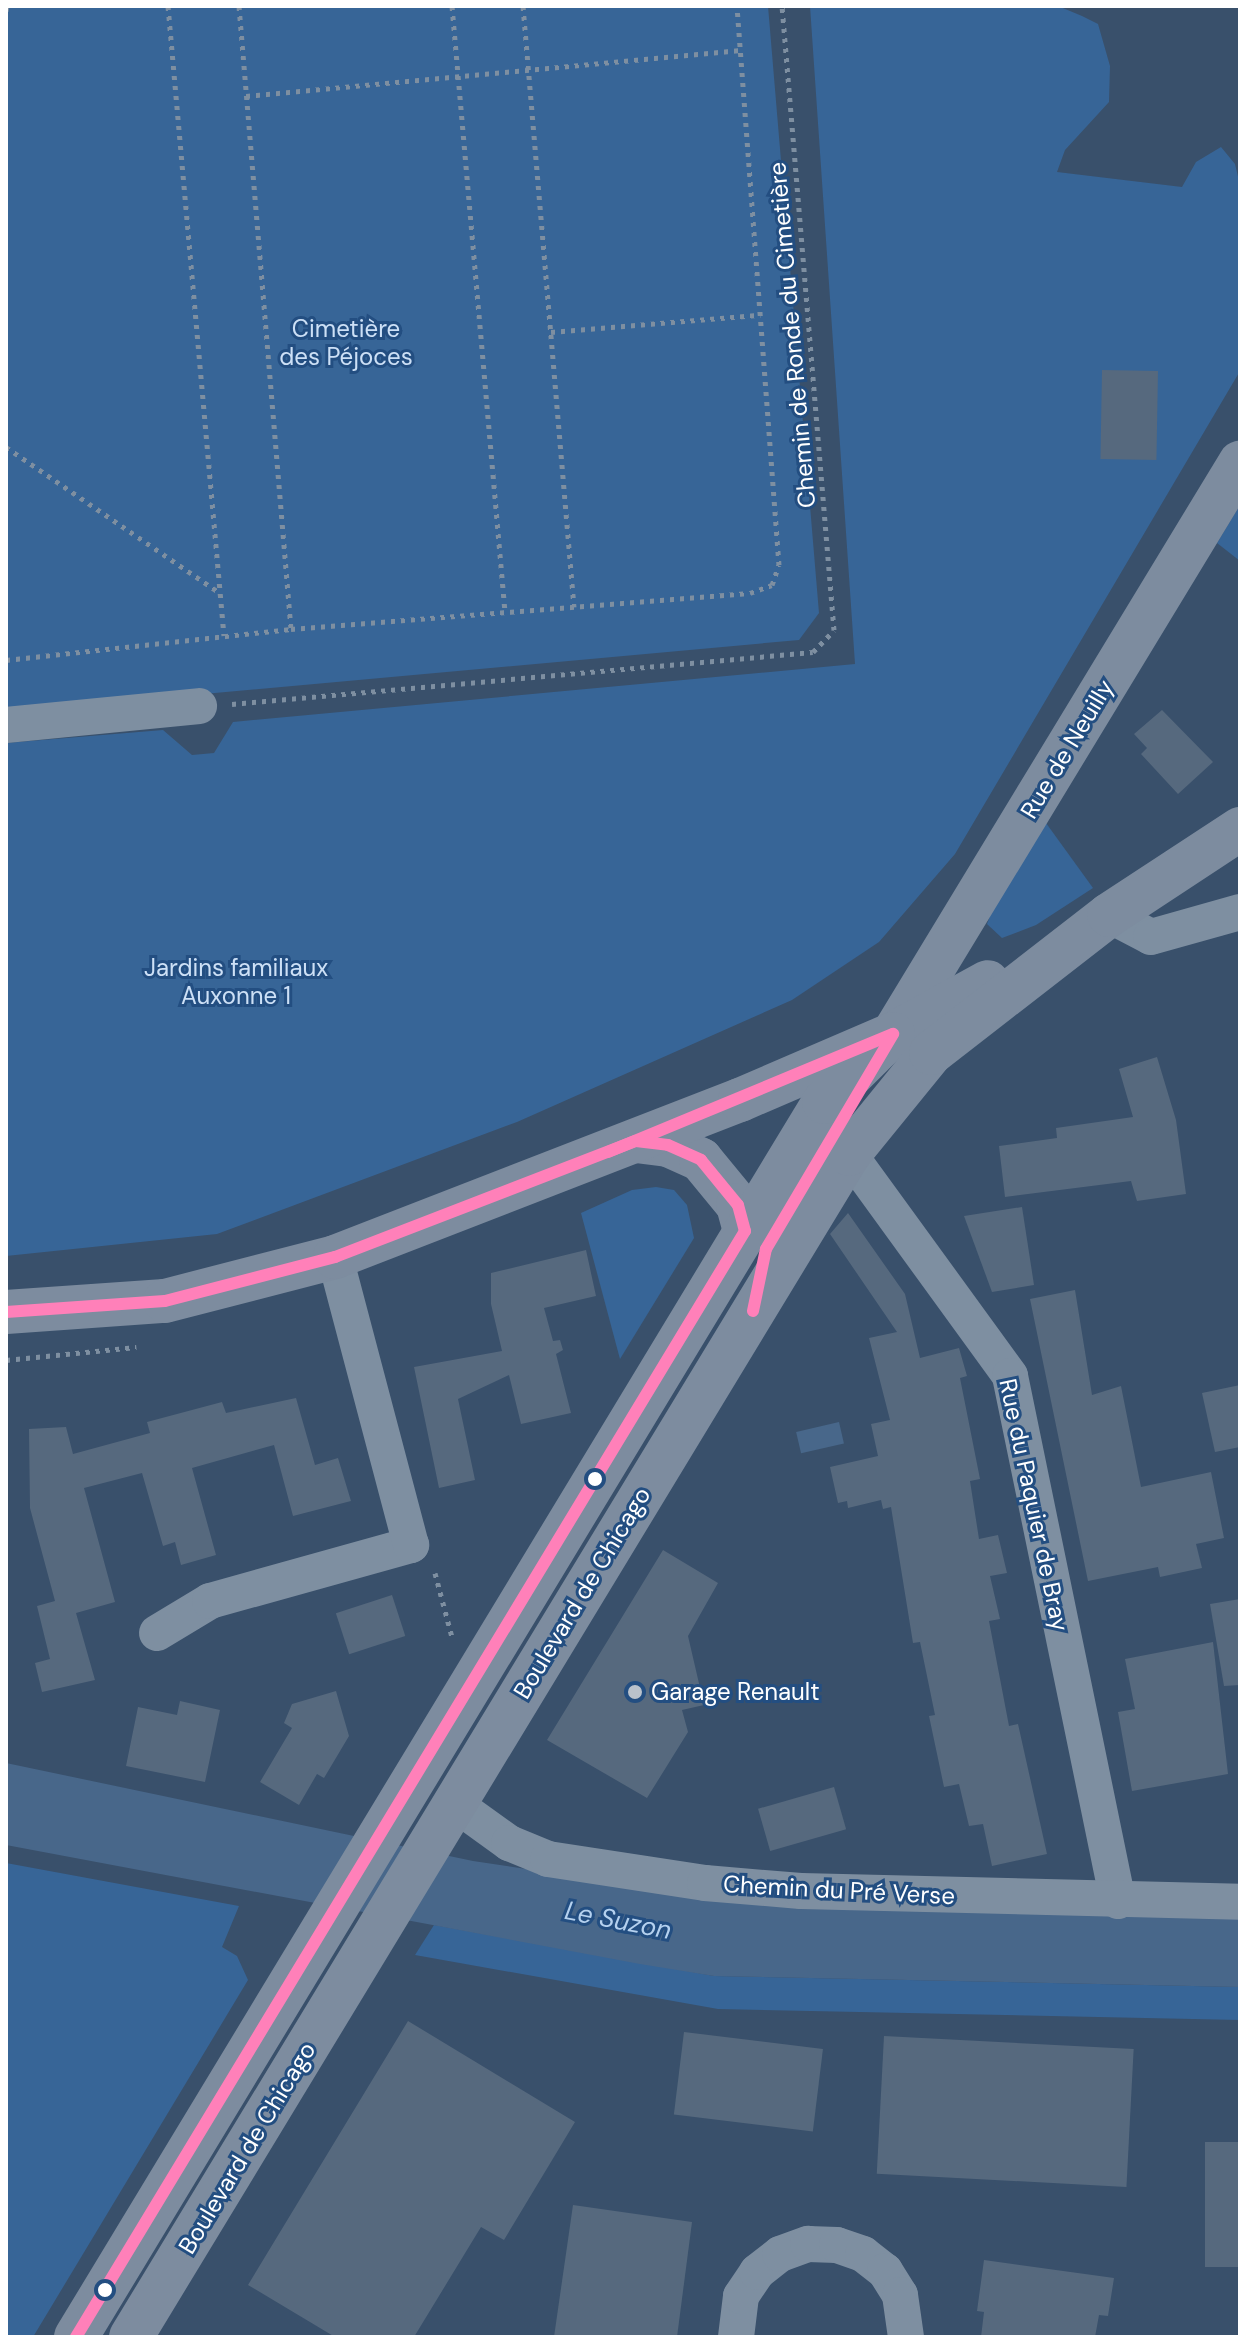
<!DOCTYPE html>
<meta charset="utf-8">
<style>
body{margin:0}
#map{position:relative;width:1246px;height:2343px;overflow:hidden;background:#39506b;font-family:"DM Sans",sans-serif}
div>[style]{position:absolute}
.green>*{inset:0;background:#376597}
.water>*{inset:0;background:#48678a;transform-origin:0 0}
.building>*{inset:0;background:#56697e;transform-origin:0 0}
.path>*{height:5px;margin-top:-2.5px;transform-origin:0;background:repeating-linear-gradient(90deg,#7e8fa1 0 4px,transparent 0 10px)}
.minor>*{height:36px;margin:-18px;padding:0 18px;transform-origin:18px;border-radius:18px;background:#7e8fa1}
.major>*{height:44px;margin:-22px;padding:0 22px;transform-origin:22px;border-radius:22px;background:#7d8c9f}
.bus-1>*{height:12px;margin:-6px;padding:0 6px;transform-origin:6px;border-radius:6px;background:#ff80b9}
.dots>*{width:22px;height:22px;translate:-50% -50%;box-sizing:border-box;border:4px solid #234e81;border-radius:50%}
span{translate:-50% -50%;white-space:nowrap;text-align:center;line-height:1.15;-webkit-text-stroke:6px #234e81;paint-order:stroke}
.park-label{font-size:24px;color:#cde0f6}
.street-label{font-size:24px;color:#fff}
.poi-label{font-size:24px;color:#fff}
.left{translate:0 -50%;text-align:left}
.water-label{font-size:26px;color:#b5d1ef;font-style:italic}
.frame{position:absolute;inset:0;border:8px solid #fff;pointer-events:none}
</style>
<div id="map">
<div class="green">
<div style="clip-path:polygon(6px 6px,768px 6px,819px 613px,799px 640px,6px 712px)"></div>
<div style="clip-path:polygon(810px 6px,1058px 6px,1082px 16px,1098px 24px,1110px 66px,1109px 102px,1065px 150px,1057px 172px,1182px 187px,1196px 162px,1221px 147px,1235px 164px,1240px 185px,1240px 371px,955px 854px,879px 942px,792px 1000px,517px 1122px,217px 1234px,6px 1256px,6px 743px,163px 730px,192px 755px,214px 753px,233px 722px,855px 664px)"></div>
<div style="clip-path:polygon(1240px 505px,1240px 561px,1217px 543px)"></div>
<div style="clip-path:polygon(1046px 823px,1093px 888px,1036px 925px,1002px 938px,987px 924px,993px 908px)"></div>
<div style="clip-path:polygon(656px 1187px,674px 1190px,687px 1205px,694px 1238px,620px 1359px,581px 1213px,632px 1190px)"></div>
<div style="clip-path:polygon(6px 1863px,239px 1906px,222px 1947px,237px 1956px,248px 1980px,33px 2337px,6px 2337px)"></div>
<div style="clip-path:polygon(434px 1925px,714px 1976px,1240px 1987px,1240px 2020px,718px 2009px,415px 1955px)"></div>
</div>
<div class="water">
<div style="left:839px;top:1422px;width:22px;height:44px;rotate:77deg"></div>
<div style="clip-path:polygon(6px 1763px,473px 1861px,665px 1890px,1240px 1918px,1240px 1987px,714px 1976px,640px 1964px,6px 1845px)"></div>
</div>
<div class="building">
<div style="left:1102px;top:370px;width:56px;height:89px;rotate:1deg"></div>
<div style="clip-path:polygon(1162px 710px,1213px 762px,1178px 794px,1141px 754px,1147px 748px,1134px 734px)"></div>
<div style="clip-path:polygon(1157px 1057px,1176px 1120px,1186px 1194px,1137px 1201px,1131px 1181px,1005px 1197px,999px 1146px,1057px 1138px,1056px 1128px,1133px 1117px,1119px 1069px)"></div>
<div style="clip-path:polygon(1022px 1207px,1034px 1285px,992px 1292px,964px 1216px)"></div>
<div style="clip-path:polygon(848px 1213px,905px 1294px,920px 1358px,959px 1348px,967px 1376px,960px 1378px,980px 1479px,970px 1481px,979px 1539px,998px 1535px,1007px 1573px,990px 1576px,1000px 1619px,989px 1621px,1009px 1726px,1018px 1724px,1047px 1854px,992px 1866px,983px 1824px,969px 1826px,959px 1784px,944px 1787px,929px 1716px,935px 1715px,920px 1642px,913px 1643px,891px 1507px,883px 1509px,881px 1500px,848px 1508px,847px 1501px,838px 1503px,830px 1467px,878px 1456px,871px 1424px,890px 1420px,869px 1338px,897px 1332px,830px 1234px)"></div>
<div style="clip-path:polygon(586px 1250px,596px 1296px,544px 1308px,553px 1341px,560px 1340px,563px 1350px,556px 1354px,571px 1413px,521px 1424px,509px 1375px,458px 1399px,475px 1480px,439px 1488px,414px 1367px,502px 1351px,491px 1304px,491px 1273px)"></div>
<div style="clip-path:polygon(1075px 1290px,1092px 1395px,1121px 1386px,1141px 1487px,1211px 1472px,1224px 1538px,1196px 1544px,1202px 1568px,1160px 1577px,1158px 1567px,1088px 1581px,1030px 1299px)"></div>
<div style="clip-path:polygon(1240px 1385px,1240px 1447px,1215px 1452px,1202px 1393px)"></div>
<div style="clip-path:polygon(296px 1398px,315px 1465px,338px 1458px,351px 1501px,293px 1516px,274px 1445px,192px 1468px,216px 1555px,181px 1565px,175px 1542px,163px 1546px,142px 1473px,84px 1488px,115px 1602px,76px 1613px,95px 1680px,42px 1692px,35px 1663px,50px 1659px,37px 1606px,55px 1601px,30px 1508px,29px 1429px,66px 1427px,73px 1454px,150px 1433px,147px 1422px,222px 1402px,226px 1413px)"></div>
<div style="clip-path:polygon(663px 1550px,718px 1583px,688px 1636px,704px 1705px,682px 1710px,688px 1732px,647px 1798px,547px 1740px)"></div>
<div style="left:392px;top:1595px;width:43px;height:59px;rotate:72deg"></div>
<div style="clip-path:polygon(1240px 1599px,1240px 1685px,1224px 1686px,1210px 1604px)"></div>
<div style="clip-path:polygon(1213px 1642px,1228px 1774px,1132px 1791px,1118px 1712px,1135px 1709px,1125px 1659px)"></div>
<div style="clip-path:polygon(336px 1691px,349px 1736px,324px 1778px,317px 1774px,299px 1805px,260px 1782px,292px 1728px,284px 1723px,292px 1704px)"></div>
<div style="clip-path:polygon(180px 1701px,220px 1710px,205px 1782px,126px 1766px,138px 1707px,177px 1715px)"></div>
<div style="left:834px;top:1787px;width:44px;height:79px;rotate:74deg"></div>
<div style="clip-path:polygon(408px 2021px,575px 2122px,504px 2240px,481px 2227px,414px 2337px,335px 2337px,248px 2285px)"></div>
<div style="left:684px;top:2032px;width:140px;height:83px;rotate:7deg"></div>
<div style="left:884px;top:2036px;width:250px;height:138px;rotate:3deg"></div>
<div style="left:1239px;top:2142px;width:125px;height:34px;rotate:90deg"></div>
<div style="clip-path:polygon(573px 2205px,692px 2222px,677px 2337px,554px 2337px)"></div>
<div style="clip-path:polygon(984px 2260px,1114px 2278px,1108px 2316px,1099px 2315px,1095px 2337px,981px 2337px,984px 2312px,977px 2311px)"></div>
</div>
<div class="path">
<div style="left:168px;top:6px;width:632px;rotate:84.92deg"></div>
<div style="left:239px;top:6px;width:625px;rotate:85.23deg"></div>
<div style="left:452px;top:6px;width:608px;rotate:85deg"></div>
<div style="left:523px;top:6px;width:603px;rotate:85.15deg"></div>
<div style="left:6px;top:11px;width:5px;rotate:-79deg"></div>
<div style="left:246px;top:96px;width:497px;rotate:-5.3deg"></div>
<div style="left:551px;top:332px;width:210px;rotate:-4.7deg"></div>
<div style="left:6px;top:447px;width:259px;rotate:34.3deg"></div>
<div style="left:6px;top:660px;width:287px;rotate:-6.2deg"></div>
<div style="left:291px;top:629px;width:460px;rotate:-4.5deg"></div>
<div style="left:750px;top:593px;width:23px;rotate:-20deg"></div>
<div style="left:772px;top:585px;width:21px;rotate:-71deg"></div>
<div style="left:779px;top:565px;width:561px;rotate:-94.3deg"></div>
<div style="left:232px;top:704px;width:583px;rotate:-5.11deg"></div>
<div style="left:813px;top:652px;width:30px;rotate:-46deg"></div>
<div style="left:834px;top:630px;width:626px;rotate:-94.76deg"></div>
<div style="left:6px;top:1360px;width:131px;rotate:-5.7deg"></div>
<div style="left:435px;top:1573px;width:66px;rotate:75.1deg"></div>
</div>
<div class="minor">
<div style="left:6px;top:725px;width:194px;rotate:-5.6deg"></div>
<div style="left:1109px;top:915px;width:47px;rotate:27.6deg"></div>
<div style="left:1151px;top:937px;width:92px;rotate:-15.7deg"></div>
<div style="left:849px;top:1154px;width:274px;rotate:54deg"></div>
<div style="left:1010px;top:1376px;width:536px;rotate:78.38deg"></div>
<div style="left:157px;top:1633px;width:62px;rotate:-31.1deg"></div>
<div style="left:210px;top:1601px;width:209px;rotate:-15.6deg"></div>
<div style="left:411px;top:1545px;width:298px;rotate:-104.8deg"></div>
<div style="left:455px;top:1804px;width:67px;rotate:35.8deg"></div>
<div style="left:509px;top:1843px;width:42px;rotate:22.3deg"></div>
<div style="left:548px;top:1859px;width:159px;rotate:8.7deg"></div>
<div style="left:705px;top:1883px;width:96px;rotate:4.8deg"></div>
<div style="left:801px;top:1891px;width:439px;rotate:1.4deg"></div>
<div style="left:736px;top:2337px;width:41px;rotate:-83deg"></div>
<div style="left:741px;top:2296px;width:29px;rotate:-56deg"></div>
<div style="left:757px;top:2272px;width:29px;rotate:-38deg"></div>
<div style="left:780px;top:2254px;width:30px;rotate:-20deg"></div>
<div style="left:808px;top:2244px;width:29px;rotate:2deg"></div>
<div style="left:837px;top:2245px;width:28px;rotate:19deg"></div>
<div style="left:863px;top:2254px;width:28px;rotate:38deg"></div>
<div style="left:885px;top:2271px;width:28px;rotate:58deg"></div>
<div style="left:900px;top:2295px;width:42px;rotate:81.9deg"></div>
</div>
<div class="major">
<div style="left:895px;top:1031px;width:665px;rotate:-58.73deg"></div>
<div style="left:636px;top:1141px;width:32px;rotate:7deg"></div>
<div style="left:668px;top:1145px;width:36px;rotate:24deg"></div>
<div style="left:701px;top:1160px;width:58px;rotate:50.6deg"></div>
<div style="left:738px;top:1205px;width:27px;rotate:75deg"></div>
<div style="left:6px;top:1312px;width:159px;rotate:-4deg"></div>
<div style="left:165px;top:1301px;width:176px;rotate:-14.5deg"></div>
<div style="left:335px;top:1257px;width:434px;rotate:-21.2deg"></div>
<div style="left:740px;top:1100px;width:167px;rotate:-23.3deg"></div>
<div style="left:893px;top:1034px;width:108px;rotate:-28.7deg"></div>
<div style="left:76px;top:2337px;width:1444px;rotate:-58.8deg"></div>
<div style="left:824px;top:1102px;width:97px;rotate:-44.6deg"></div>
<div style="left:131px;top:2337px;width:1384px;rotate:-58.75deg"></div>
<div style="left:849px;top:1154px;width:130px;rotate:-50.9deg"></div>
<div style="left:931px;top:1053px;width:225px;rotate:-37.8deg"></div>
<div style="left:1109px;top:915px;width:157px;rotate:-33.3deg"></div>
</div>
<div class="bus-1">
<div style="left:608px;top:1152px;width:308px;rotate:-22.5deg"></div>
<div style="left:753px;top:1311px;width:63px;rotate:-78.2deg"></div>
<div style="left:766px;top:1249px;width:250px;rotate:-59.4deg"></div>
<div style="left:6px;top:1312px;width:159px;rotate:-4deg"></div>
<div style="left:165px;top:1301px;width:176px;rotate:-14.5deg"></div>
<div style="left:335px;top:1257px;width:323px;rotate:-21.1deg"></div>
<div style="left:636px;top:1141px;width:32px;rotate:7deg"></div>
<div style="left:668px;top:1145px;width:36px;rotate:24deg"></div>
<div style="left:701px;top:1160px;width:58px;rotate:50.6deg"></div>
<div style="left:738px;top:1205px;width:27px;rotate:75deg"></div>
<div style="left:745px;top:1231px;width:1293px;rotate:121.17deg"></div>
</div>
<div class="dots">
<div style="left:595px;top:1479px;background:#fff"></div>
<div style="left:635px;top:1692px;background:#bac2cb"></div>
<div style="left:105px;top:2290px;background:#fff"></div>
</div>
<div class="park-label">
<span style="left:346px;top:343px">Cimetière<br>des Péjoces</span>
<span style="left:236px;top:982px">Jardins familiaux<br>Auxonne 1</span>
</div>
<div class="street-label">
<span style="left:792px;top:335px;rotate:-95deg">Chemin de Ronde du Cimetière</span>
<span style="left:1067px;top:749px;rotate:-59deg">Rue de Neuilly</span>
<span style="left:1034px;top:1505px;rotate:78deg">Rue du Paquier de Bray</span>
<span style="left:582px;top:1593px;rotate:-59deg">Boulevard de Chicago</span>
<span style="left:839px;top:1890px;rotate:3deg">Chemin du Pré Verse</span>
<span style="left:247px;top:2148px;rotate:-59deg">Boulevard de Chicago</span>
</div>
<div class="poi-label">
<span class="left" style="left:651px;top:1692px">Garage Renault</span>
</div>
<div class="water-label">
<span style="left:618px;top:1921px;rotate:11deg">Le Suzon</span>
</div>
<div class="frame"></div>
</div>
